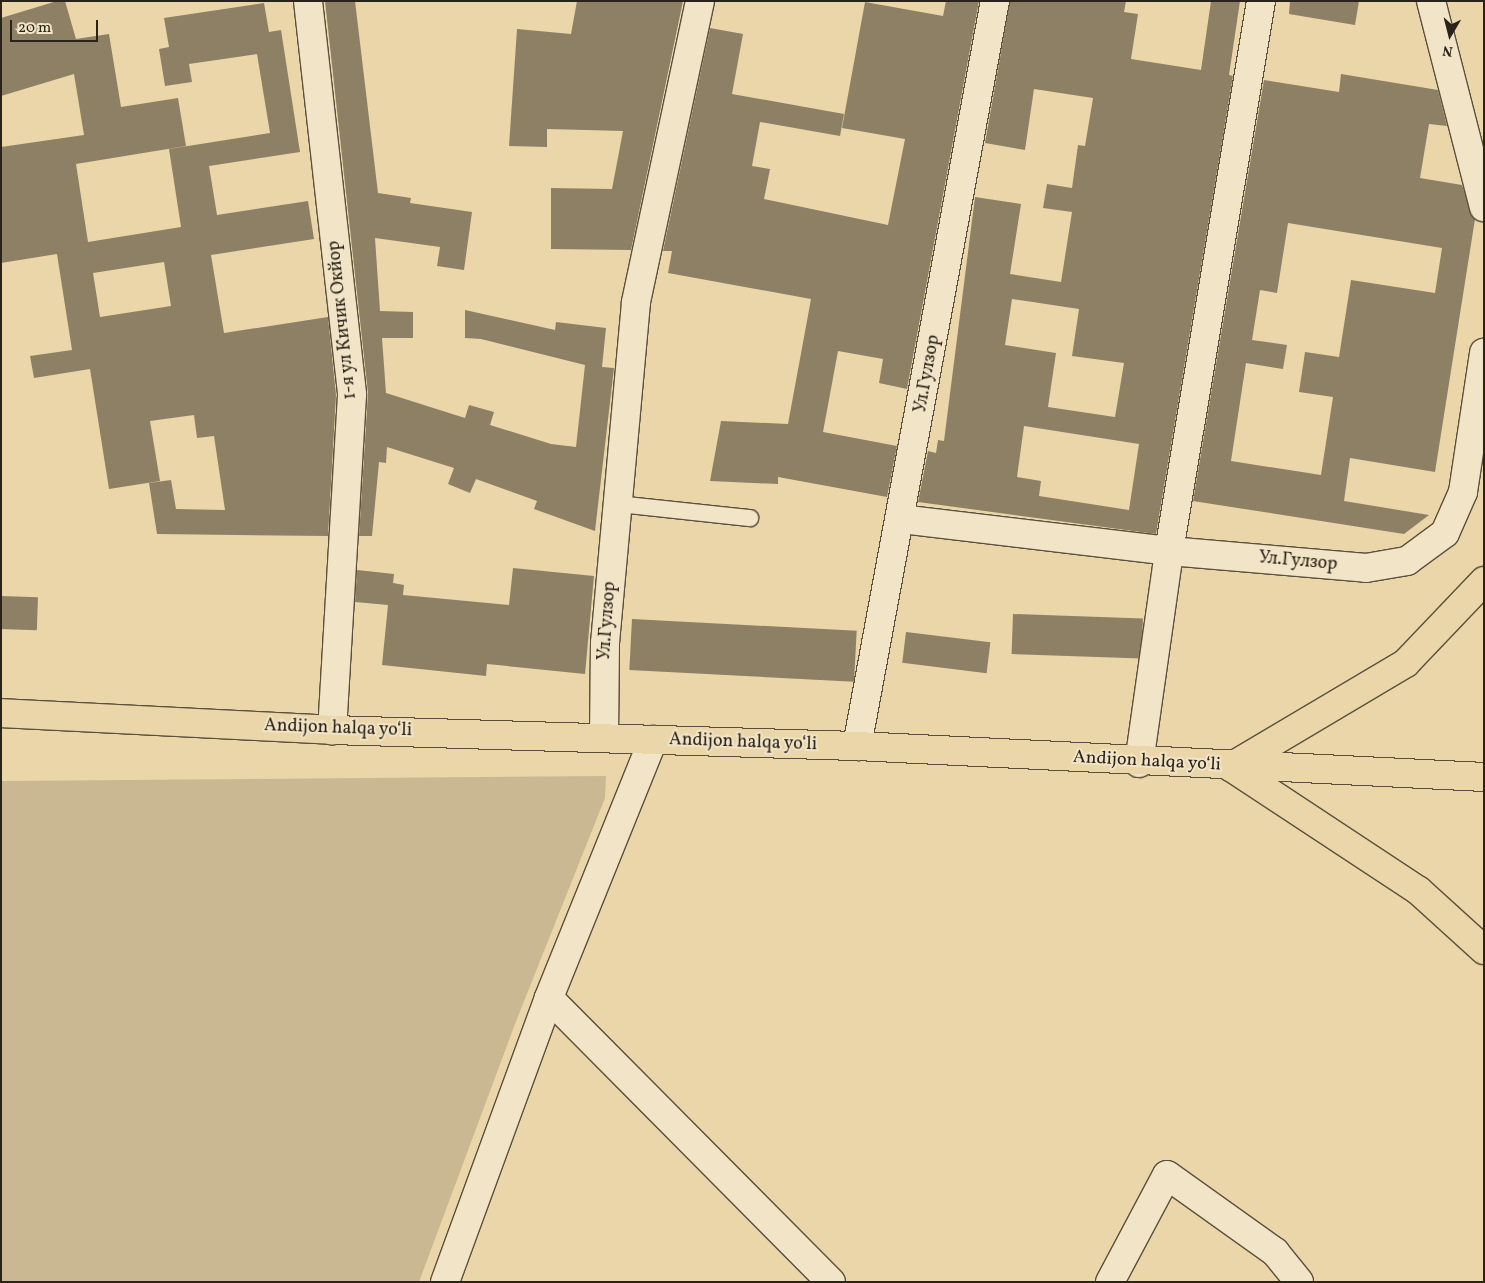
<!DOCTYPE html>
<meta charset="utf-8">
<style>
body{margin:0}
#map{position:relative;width:1485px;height:1283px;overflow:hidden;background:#ead6a9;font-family:Vollkorn,serif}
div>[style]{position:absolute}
.green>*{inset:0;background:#c9b891}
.building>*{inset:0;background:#8e8064;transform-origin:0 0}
.roads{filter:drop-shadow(1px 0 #5a503d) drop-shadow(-1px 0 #5a503d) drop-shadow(0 1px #5a503d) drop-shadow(0 -1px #5a503d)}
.lane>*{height:16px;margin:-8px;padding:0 8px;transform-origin:8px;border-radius:8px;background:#f1e4c7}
.street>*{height:28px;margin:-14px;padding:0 14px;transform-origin:14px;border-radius:14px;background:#f1e4c7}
.primary>*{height:28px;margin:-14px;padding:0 14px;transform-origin:14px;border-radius:14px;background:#ead6a9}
.highway>*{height:28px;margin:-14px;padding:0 14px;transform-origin:14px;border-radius:14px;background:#ead6a9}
span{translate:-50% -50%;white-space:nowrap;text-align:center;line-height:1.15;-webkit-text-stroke:4px #f1e4c7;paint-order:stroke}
.street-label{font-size:18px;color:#2a2319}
.frame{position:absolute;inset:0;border:2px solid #2a2319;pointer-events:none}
.north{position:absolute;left:1425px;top:10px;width:50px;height:50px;-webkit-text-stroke:4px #f1e4c7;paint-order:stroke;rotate:188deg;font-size:14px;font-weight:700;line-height:20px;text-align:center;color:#2a2319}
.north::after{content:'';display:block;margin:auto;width:18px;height:22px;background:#2a2319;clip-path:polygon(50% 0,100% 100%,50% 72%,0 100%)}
.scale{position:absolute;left:10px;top:20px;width:88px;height:22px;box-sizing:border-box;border:2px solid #2a2319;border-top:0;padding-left:6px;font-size:15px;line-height:18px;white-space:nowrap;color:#2a2319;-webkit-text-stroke:4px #f1e4c7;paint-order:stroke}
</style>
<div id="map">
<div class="green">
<div style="clip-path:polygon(606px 776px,605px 798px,515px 1024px,419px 1282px,1px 1282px,1px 781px)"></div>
</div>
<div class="building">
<div style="clip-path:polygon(evenodd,57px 1px,65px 1px,76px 39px,109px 34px,121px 107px,178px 98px,186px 146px,76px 164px,88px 242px,181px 227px,169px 149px,270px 133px,257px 54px,189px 64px,192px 82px,165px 86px,159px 49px,169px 47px,164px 18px,264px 3px,269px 32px,281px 30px,300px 152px,209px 166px,217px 215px,308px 201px,314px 239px,211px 255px,224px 333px,328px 317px,336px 395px,328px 536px,157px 534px,149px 483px,171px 480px,176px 509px,225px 510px,214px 436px,197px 438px,194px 415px,150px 421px,160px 481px,109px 489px,90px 369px,34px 378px,30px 356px,72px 350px,57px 254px,1px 263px,1px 147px,84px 135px,74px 74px,1px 96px,1px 18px,57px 1px,164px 262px,171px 306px,100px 317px,93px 273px,164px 262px)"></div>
<div style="clip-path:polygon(325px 1px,355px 1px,378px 193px,411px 198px,410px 203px,472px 212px,464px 270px,437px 266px,440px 247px,375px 238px,380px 311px,413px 312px,413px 338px,382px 338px,386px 393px,465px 418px,469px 405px,494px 412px,490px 425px,551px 444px,576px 447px,585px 365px,481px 339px,465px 338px,465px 310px,555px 330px,556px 322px,606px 328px,602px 367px,614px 368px,595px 531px,534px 509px,537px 501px,476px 479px,470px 493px,448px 484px,454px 468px,387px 447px,386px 463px,379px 462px,372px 536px,359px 536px,368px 393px)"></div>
<div style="clip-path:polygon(577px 1px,683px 1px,631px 250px,551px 249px,551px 188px,612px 189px,623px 131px,547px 129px,547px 147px,509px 146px,517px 29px,571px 34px)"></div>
<div style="clip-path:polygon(946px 1px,979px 1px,907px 389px,879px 383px,883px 359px,838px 351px,823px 432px,897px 446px,887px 497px,778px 477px,778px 484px,710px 481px,721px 421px,788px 424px,811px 299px,668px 273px,672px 251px,663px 251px,710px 28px,743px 34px,732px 94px,844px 114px,840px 136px,760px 122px,752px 166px,770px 169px,764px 199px,888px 225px,905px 139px,842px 128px,865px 2px,943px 16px)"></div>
<div style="clip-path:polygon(evenodd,1010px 1px,1126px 1px,1124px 12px,1138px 14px,1131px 59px,1201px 70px,1211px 1px,1240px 1px,1229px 75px,1233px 76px,1156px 534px,918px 502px,928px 451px,936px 453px,938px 440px,944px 441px,975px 197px,1021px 204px,1010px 274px,1061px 282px,1072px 212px,1043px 208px,1047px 184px,1072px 188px,1078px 145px,1085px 146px,1093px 98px,1034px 89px,1025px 150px,985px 143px,1010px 1px,1012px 299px,1079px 309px,1072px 356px,1124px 363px,1115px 417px,1048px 407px,1056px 353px,1005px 345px,1012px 299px,1010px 1px,1024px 426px,1139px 444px,1129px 510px,1039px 496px,1041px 481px,1017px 477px,1024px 426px)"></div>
<div style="clip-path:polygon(1290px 1px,1359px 1px,1355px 25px,1289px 14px)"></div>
<div style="clip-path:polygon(evenodd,1341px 74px,1438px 90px,1447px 126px,1429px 124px,1420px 178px,1462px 185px,1475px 219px,1435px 472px,1350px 458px,1344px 501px,1429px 515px,1404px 534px,1193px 501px,1264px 80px,1339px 92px,1341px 74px,1288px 223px,1442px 248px,1435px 293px,1351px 280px,1339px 357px,1305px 352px,1299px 392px,1333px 397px,1321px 475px,1231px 461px,1246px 363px,1283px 369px,1287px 345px,1252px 340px,1260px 290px,1277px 293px,1288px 223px)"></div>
<div style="clip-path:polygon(513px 568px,594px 576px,585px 674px,487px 664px,486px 676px,382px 665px,388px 605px,355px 602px,357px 570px,394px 574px,393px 583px,404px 585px,403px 595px,509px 605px)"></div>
<div style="left:1px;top:596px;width:37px;height:33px;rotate:2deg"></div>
<div style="left:1013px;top:614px;width:130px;height:40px;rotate:2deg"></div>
<div style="left:632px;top:619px;width:225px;height:51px;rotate:3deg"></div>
<div style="left:906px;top:632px;width:85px;height:31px;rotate:7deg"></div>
</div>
<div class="roads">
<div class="lane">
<div style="left:618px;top:504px;width:133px;rotate:6.1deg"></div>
</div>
<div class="street">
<div style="left:308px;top:1px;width:396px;rotate:83.6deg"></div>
<div style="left:352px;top:395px;width:336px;rotate:93.4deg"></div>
<div style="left:1431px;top:1px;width:213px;rotate:75.6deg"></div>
<div style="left:901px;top:519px;width:270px;rotate:6.8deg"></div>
<div style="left:1169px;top:551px;width:558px;rotate:-80.5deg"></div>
<div style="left:604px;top:738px;width:95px;rotate:-89.4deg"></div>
<div style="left:605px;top:643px;width:342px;rotate:-84.8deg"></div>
<div style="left:636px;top:302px;width:308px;rotate:-78deg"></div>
<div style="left:653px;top:740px;width:278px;rotate:112deg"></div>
<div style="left:549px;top:998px;width:400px;rotate:45.2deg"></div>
<div style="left:857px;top:746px;width:758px;rotate:-79.51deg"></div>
<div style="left:1139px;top:763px;width:214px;rotate:-81.9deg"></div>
<div style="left:1169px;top:551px;width:198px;rotate:4.9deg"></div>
<div style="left:1366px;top:568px;width:42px;rotate:-9.7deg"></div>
<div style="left:1407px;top:561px;width:47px;rotate:-36.4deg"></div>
<div style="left:1445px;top:533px;width:45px;rotate:-66.3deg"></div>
<div style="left:1463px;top:492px;width:141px;rotate:-81.4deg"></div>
<div style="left:445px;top:1282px;width:302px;rotate:-69.9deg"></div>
<div style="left:1110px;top:1282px;width:121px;rotate:-62deg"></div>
<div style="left:1167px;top:1175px;width:133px;rotate:35.5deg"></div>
<div style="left:1275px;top:1252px;width:38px;rotate:51deg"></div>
</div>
<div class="primary">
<div style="left:1484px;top:581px;width:113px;rotate:133.6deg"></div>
<div style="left:1406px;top:663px;width:204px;rotate:149.3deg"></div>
<div style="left:1231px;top:767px;width:225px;rotate:33.4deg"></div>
<div style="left:1419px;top:891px;width:88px;rotate:42.2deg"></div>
</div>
<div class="highway">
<div style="left:1px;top:713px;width:331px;rotate:2.9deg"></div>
<div style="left:332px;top:730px;width:525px;rotate:1.75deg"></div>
<div style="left:857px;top:746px;width:628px;rotate:2.83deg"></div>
</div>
</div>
<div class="street-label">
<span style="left:343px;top:320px;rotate:-96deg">1-я ул Кичик Окйор</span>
<span style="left:928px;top:374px;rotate:-80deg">Ул.Гулзор</span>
<span style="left:1298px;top:562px;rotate:5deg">Ул.Гулзор</span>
<span style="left:608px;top:621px;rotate:-86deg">Ул.Гулзор</span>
<span style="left:338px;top:729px;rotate:2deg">Andijon halqa yo‘li</span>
<span style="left:743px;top:743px;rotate:2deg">Andijon halqa yo‘li</span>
<span style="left:1147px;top:762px;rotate:3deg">Andijon halqa yo‘li</span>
</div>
<div class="frame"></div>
<div class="north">N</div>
<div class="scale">20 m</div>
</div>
